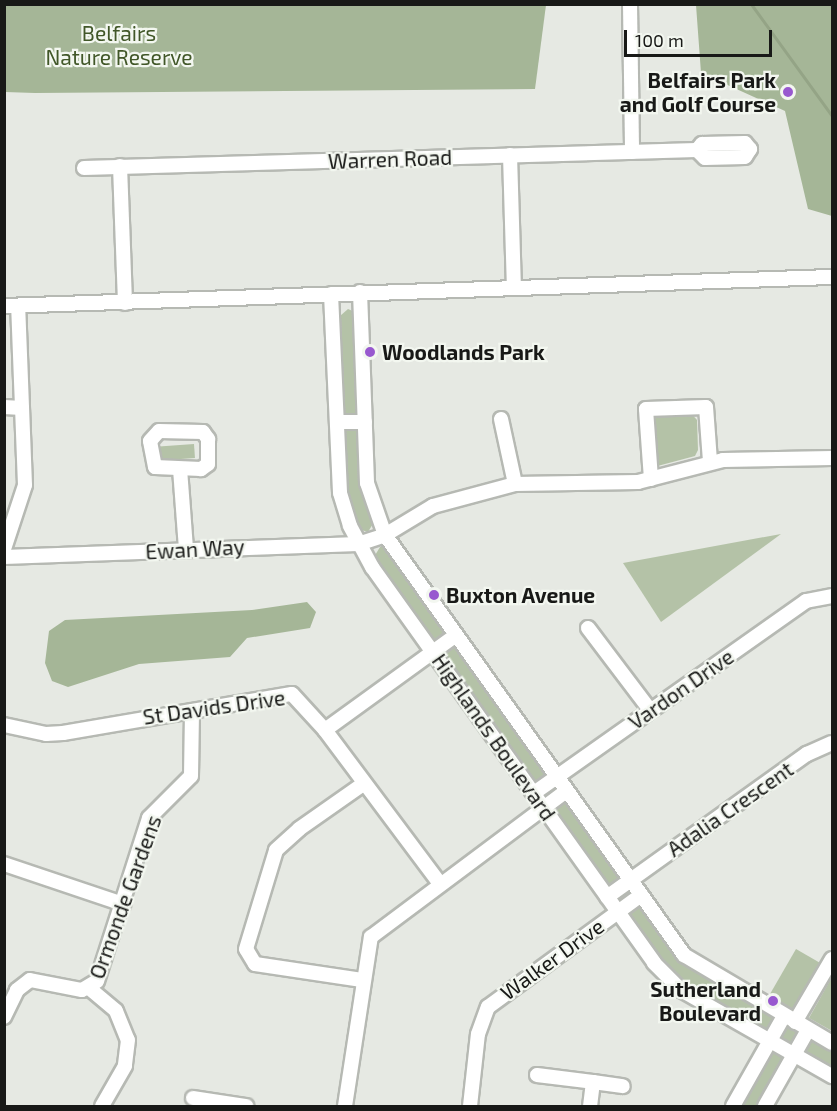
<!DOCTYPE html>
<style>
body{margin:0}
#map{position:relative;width:837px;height:1111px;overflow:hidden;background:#e6e9e3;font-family:"Exo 2",sans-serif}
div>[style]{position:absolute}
.green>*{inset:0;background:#b4c2a7;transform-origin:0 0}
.forest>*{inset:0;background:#a5b697}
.stream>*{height:3px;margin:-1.5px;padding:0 1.5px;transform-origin:1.5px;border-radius:1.5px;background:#94a486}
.roads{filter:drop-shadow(2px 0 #b6b9b3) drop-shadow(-2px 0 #b6b9b3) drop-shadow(0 2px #b6b9b3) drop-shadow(0 -2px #b6b9b3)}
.minor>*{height:14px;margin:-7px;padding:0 7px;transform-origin:7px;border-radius:7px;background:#fff}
.dots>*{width:16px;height:16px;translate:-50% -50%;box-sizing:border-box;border:3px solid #f3f7f0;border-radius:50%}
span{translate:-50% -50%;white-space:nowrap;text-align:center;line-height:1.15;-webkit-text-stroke:4.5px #f3f7f0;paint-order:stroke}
.park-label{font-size:21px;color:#415728}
.poi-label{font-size:21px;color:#181917;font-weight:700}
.right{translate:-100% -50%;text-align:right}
.left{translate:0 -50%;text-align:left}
.street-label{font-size:21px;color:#181917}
.frame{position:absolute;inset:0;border:6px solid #181917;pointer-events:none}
.scale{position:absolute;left:624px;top:30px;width:148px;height:27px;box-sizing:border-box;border:3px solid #181917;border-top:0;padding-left:8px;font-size:18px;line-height:21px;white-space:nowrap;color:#181917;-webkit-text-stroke:4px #f3f7f0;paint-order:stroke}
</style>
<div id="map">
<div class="green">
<div style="clip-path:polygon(348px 309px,355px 312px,360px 411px,356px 416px,345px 416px,341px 411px,340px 316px)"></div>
<div style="clip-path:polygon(689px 411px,697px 420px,698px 450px,695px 456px,650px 468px,647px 416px)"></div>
<div style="clip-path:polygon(345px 428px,359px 428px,374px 522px,368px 532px,358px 529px,345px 492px,342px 435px)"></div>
<div style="left:194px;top:444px;width:14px;height:35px;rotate:86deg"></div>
<div style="clip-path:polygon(781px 534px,661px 622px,623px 563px)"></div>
<div style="clip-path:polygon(380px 547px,387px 547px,446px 630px,445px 637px,437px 642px,394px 591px,374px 557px)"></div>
<div style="clip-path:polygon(450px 646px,461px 650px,548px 770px,538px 783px,533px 782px,444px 657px)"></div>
<div style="clip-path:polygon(565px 801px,572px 804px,621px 875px,621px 881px,611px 887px,605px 885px,557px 817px,556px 807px)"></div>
<div style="clip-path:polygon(639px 905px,646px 907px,679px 954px,772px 1012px,775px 1018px,772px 1028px,762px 1028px,678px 979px,631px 920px,630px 913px)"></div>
<div style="left:796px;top:949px;width:28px;height:54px;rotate:30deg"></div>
<div style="clip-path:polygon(832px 977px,832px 1031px,809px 1018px)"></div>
<div style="clip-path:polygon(786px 1024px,801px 1032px,794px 1044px,781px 1039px)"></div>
<div style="clip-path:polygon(812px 1038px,832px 1046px,832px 1068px,807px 1052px,808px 1040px)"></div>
<div style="clip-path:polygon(771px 1041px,794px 1053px,764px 1106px,734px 1106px)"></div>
</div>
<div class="forest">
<div style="clip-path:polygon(5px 4px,546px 4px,546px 5px,535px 89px,35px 93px,5px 92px)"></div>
<div style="clip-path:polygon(696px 5px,832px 5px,832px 216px,808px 209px,785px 111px,701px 73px)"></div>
<div style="clip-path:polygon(307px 602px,316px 612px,310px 628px,247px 638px,230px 657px,139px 664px,68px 687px,52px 681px,45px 663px,49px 631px,65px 620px,252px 610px)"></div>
</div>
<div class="stream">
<div style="left:751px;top:4px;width:138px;rotate:54.1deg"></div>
</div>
<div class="roads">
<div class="minor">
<div style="left:630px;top:4px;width:148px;rotate:89.2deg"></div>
<div style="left:510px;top:155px;width:131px;rotate:88.3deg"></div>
<div style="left:120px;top:166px;width:137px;rotate:87.9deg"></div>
<div style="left:84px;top:168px;width:613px;rotate:-1.68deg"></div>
<div style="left:697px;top:150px;width:8px;rotate:-50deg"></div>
<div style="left:702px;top:144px;width:43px;rotate:-1.3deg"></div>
<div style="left:745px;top:143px;width:8px;rotate:50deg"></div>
<div style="left:750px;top:149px;width:9px;rotate:122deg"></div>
<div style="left:745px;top:157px;width:40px;rotate:178.6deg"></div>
<div style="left:705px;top:158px;width:11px;rotate:-135deg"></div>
<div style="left:360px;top:292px;width:191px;rotate:87.9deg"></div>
<div style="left:367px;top:483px;width:55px;rotate:70.9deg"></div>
<div style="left:385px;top:535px;width:516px;rotate:54.55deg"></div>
<div style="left:684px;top:955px;width:172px;rotate:30.7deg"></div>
<div style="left:331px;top:294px;width:199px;rotate:87.4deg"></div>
<div style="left:340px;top:493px;width:34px;rotate:73deg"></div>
<div style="left:350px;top:526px;width:47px;rotate:61.8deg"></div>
<div style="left:372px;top:567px;width:486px;rotate:54.5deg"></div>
<div style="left:654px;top:963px;width:38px;rotate:45deg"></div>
<div style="left:681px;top:990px;width:174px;rotate:29.7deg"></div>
<div style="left:4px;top:306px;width:829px;rotate:-2.01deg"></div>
<div style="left:4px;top:407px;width:18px;rotate:3deg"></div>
<div style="left:501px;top:419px;width:66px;rotate:77.8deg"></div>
<div style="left:337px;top:422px;width:28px"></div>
<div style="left:159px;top:431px;width:44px;rotate:1.3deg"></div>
<div style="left:203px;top:432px;width:9px;rotate:54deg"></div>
<div style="left:208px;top:439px;width:25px;rotate:90deg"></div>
<div style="left:208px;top:464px;width:9px;rotate:144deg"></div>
<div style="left:201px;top:469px;width:46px;rotate:-177.5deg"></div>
<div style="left:155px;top:467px;width:26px;rotate:-101deg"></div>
<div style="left:150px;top:441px;width:13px;rotate:-48deg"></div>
<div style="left:180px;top:469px;width:79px;rotate:85.7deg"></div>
<div style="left:651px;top:479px;width:70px;rotate:-94.1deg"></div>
<div style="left:646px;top:409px;width:60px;rotate:-1.9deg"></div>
<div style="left:706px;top:407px;width:54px;rotate:85.8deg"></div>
<div style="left:4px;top:549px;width:67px;rotate:-71.8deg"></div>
<div style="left:25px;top:485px;width:179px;rotate:-92.2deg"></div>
<div style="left:4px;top:557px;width:354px;rotate:-2.1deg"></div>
<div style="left:358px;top:544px;width:28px;rotate:-18deg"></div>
<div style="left:385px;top:535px;width:56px;rotate:-31.1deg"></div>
<div style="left:433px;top:506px;width:85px;rotate:-15deg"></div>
<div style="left:515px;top:484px;width:123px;rotate:-0.9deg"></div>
<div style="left:638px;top:482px;width:88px;rotate:-14.5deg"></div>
<div style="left:723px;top:460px;width:109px;rotate:-1.1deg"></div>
<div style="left:588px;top:628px;width:103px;rotate:52.9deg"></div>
<div style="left:4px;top:725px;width:43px;rotate:12.1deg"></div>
<div style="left:46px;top:734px;width:17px;rotate:-3deg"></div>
<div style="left:63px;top:733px;width:232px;rotate:-9.7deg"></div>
<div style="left:292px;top:694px;width:49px;rotate:47.5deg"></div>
<div style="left:325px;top:730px;width:192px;rotate:53.2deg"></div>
<div style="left:325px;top:730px;width:160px;rotate:-35.9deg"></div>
<div style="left:534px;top:793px;width:333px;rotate:-35.2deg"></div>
<div style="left:806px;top:601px;width:26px;rotate:-11deg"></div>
<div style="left:4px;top:864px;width:126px;rotate:18.6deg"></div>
<div style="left:607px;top:897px;width:246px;rotate:-35.6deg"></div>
<div style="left:807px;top:754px;width:27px;rotate:-24deg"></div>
<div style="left:362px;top:980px;width:108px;rotate:-171.5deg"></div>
<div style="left:255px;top:964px;width:17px;rotate:-121deg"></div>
<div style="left:246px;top:949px;width:103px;rotate:-73.1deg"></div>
<div style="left:276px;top:850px;width:31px;rotate:-42deg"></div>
<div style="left:299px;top:829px;width:78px;rotate:-35.1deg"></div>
<div style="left:89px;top:988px;width:35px;rotate:40deg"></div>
<div style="left:116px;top:1011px;width:31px;rotate:68deg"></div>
<div style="left:128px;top:1040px;width:26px;rotate:97deg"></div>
<div style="left:125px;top:1066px;width:46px;rotate:119.9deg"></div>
<div style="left:4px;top:1017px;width:30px;rotate:-64deg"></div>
<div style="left:17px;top:990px;width:16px;rotate:-38deg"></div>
<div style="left:30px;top:980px;width:53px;rotate:10.9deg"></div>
<div style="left:82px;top:990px;width:17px;rotate:-31deg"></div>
<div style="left:97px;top:981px;width:171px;rotate:-72.3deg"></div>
<div style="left:149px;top:818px;width:59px;rotate:-45deg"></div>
<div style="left:191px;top:776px;width:65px;rotate:-89.1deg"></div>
<div style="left:795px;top:1022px;width:73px;rotate:-59.6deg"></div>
<div style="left:537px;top:1075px;width:56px;rotate:7.1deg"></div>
<div style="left:593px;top:1082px;width:24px;rotate:97deg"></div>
<div style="left:593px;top:1082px;width:30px;rotate:8deg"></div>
<div style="left:193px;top:1098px;width:54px;rotate:8.6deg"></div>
<div style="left:345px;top:1106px;width:171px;rotate:-81.3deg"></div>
<div style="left:371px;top:937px;width:244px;rotate:-36.8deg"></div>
<div style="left:470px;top:1106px;width:72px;rotate:-83.7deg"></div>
<div style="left:478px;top:1034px;width:29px;rotate:-70deg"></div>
<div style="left:488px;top:1007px;width:190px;rotate:-36.2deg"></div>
<div style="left:733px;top:1106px;width:103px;rotate:-60.5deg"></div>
<div style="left:765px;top:1106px;width:87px;rotate:-60.5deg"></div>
</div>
</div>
<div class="dots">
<div style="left:788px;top:92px;background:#9859cf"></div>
<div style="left:370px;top:352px;background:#9859cf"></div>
<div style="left:434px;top:595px;background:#9859cf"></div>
<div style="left:773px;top:1001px;background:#9859cf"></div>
</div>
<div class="park-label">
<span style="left:119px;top:45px">Belfairs<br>Nature Reserve</span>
</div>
<div class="poi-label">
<span class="right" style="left:776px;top:92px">Belfairs Park<br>and Golf Course</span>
<span class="left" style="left:382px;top:352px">Woodlands Park</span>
<span class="left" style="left:446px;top:595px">Buxton Avenue</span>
<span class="right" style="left:761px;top:1001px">Sutherland<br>Boulevard</span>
</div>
<div class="street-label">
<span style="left:390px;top:159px;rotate:-2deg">Warren Road</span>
<span style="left:195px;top:549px;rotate:-3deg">Ewan Way</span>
<span style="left:681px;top:689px;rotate:-35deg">Vardon Drive</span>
<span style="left:214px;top:707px;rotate:-8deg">St Davids Drive</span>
<span style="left:494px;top:737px;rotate:55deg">Highlands Boulevard</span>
<span style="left:730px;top:809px;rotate:-35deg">Adalia Crescent</span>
<span style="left:125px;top:897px;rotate:-70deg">Ormonde Gardens</span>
<span style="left:552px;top:959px;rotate:-36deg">Walker Drive</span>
</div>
<div class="frame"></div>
<div class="scale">100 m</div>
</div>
